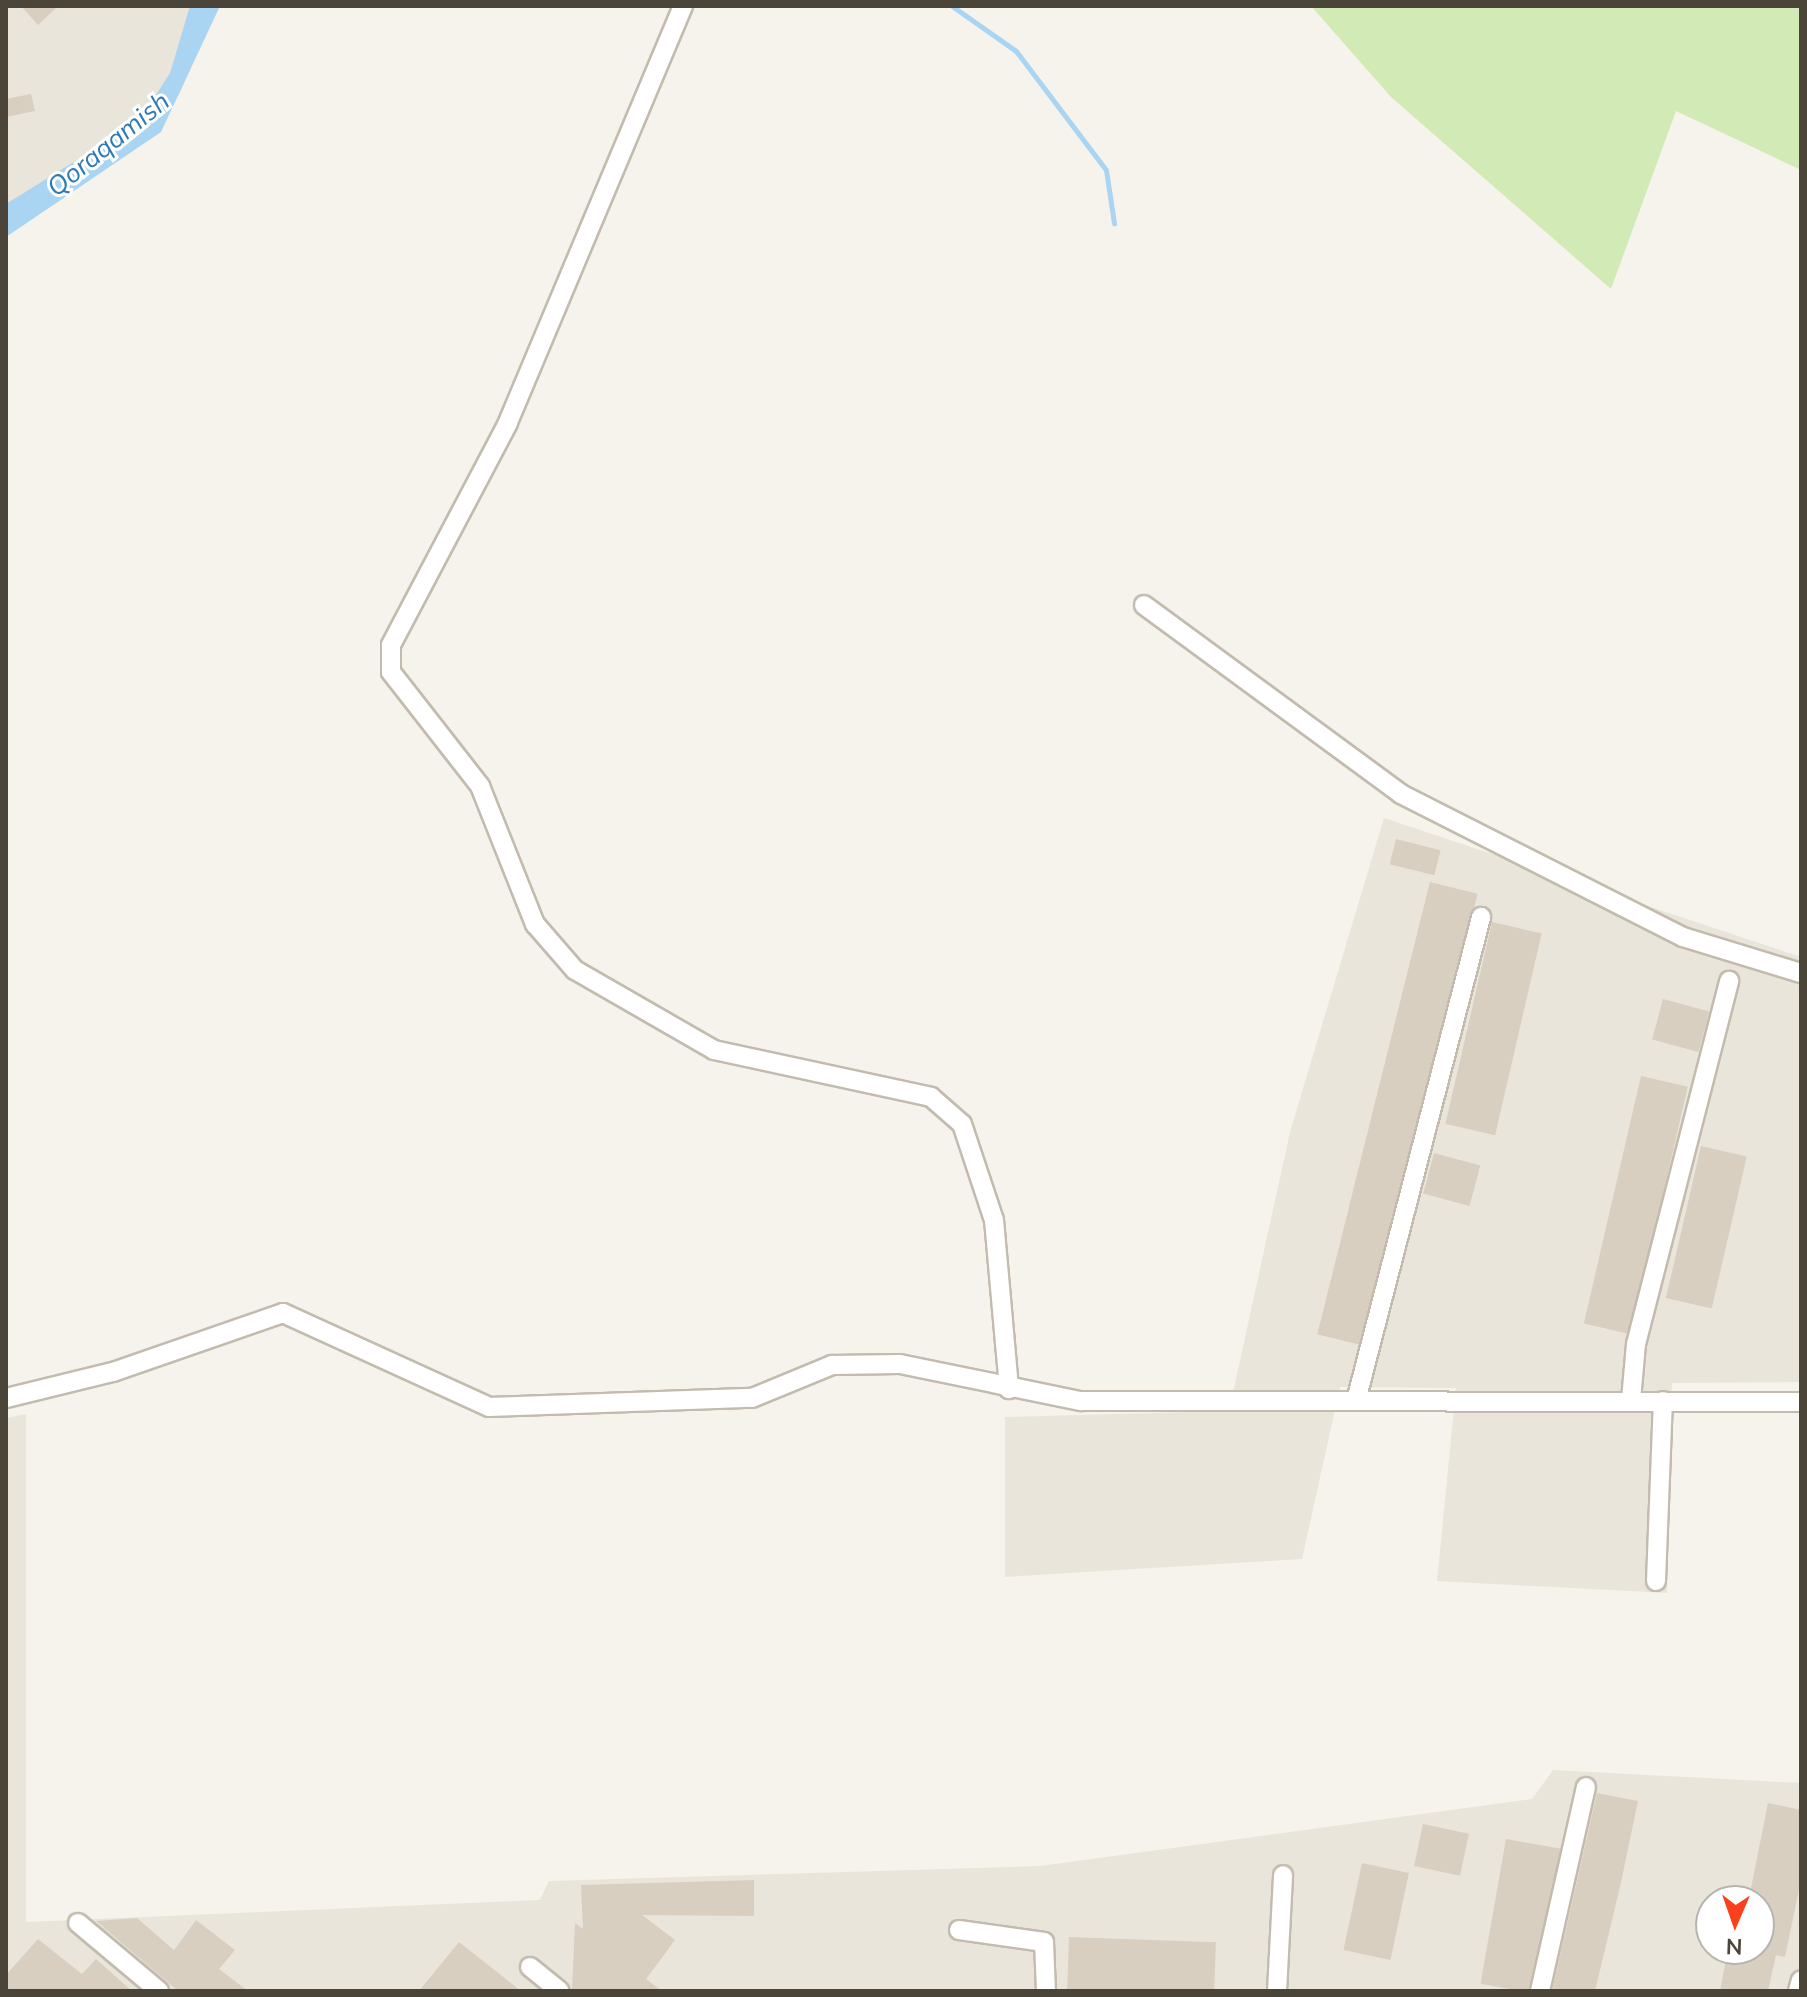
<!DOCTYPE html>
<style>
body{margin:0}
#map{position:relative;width:1807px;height:1997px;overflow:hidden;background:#f6f3ec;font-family:Mulish,sans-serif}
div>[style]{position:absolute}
.residential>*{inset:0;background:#eae5da}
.green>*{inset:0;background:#d2eab5}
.water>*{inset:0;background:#a9d4f2}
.stream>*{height:5px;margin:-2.5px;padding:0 2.5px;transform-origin:2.5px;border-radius:2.5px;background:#a9d4f2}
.building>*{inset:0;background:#d8cfc1;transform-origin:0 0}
.roads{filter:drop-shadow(2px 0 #c2bbae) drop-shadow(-2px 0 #c2bbae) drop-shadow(0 2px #c2bbae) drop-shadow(0 -2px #c2bbae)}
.minor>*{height:18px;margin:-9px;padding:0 9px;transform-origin:9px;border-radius:9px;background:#fff}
span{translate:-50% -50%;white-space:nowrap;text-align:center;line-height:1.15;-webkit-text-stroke:6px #fff;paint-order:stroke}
.water-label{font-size:26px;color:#2e7ab2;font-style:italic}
.frame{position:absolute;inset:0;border:8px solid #4b4439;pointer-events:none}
.north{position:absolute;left:1695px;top:1885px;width:80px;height:80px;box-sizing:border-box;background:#fff;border:2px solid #b7b4b0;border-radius:50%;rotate:182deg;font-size:22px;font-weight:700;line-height:32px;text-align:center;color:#4b4439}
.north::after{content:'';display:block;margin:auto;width:28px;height:36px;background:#fc3f1d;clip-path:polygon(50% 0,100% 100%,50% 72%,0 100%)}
</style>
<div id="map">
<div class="residential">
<div style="clip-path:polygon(6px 6px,218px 6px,179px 95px,115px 131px,6px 218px)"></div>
<div style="clip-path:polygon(1384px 818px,1801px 957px,1801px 1382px,1672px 1383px,1667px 1593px,1437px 1581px,1456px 1388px,1340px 1387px,1302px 1559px,1005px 1577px,1005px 1417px,1229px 1411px,1290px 1132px)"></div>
<div style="clip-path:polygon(evenodd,26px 1414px,26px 1922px,540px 1900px,549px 1881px,1040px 1866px,1532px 1799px,1553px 1770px,1801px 1783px,1801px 1991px,6px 1991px,6px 1418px,26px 1414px,1711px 1901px,1759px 1901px,1759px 1949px,1711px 1949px,1711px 1901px)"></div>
</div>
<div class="green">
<div style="clip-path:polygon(1311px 6px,1801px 6px,1801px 170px,1676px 111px,1611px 289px,1391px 97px)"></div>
</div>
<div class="water">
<div style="clip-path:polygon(190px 6px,220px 6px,161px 132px,6px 237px,6px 204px,125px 130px,154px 98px,170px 73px)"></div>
</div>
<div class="stream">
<div style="left:952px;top:6px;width:78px;rotate:35.1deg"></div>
<div style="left:1016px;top:51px;width:149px;rotate:52.9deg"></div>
<div style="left:1106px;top:170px;width:54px;rotate:81.4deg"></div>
</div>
<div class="building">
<div style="clip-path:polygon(21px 6px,58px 6px,38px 25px)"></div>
<div style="clip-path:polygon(31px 94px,35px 111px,6px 117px,6px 99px)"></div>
<div style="left:1396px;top:839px;width:46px;height:26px;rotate:14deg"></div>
<div style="left:1430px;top:882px;width:49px;height:466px;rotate:14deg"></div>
<div style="left:1492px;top:922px;width:51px;height:207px;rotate:13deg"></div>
<div style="left:1663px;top:999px;width:48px;height:42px;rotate:15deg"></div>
<div style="left:1641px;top:1076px;width:48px;height:254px;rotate:13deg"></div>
<div style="left:1701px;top:1146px;width:47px;height:156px;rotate:13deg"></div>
<div style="left:1434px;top:1153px;width:48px;height:42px;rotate:15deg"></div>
<div style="clip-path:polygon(1597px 1793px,1638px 1801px,1620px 1887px,1595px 1991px,1552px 1991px)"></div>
<div style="clip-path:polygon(1768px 1803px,1801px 1810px,1801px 1880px,1785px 1957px,1776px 1955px,1768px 1991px,1720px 1991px,1728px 1949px,1759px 1949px,1759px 1900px,1749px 1898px)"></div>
<div style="left:1423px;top:1824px;width:47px;height:43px;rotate:12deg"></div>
<div style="left:1506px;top:1839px;width:55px;height:147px;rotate:10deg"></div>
<div style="left:1362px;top:1863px;width:48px;height:89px;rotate:12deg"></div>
<div style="clip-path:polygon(754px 1880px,754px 1916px,642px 1915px,675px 1940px,646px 1979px,662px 1991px,572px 1989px,575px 1923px,583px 1929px,581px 1885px)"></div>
<div style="clip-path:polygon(137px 1918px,174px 1950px,196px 1920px,235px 1950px,219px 1969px,248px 1991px,178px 1991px,96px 1921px)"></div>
<div style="left:1069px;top:1937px;width:147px;height:54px;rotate:2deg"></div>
<div style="clip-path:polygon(38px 1939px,82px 1974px,96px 1959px,132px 1991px,6px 1991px,6px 1975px)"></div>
<div style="clip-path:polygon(459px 1942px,521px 1991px,419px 1991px)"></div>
</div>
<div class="roads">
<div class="minor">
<div style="left:683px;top:6px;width:452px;rotate:112.8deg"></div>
<div style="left:508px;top:423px;width:251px;rotate:117.8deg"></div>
<div style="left:391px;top:645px;width:27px;rotate:90deg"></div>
<div style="left:391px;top:672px;width:145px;rotate:52deg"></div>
<div style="left:480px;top:786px;width:149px;rotate:68.3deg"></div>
<div style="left:535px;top:924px;width:61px;rotate:49deg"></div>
<div style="left:575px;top:970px;width:160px;rotate:29.9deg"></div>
<div style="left:714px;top:1050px;width:222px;rotate:12.2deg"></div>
<div style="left:931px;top:1097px;width:41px;rotate:41.1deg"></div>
<div style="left:962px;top:1124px;width:101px;rotate:71.6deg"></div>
<div style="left:994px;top:1220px;width:170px;rotate:84.9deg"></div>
<div style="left:1144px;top:605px;width:319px;rotate:36.3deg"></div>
<div style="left:1401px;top:794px;width:316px;rotate:26.9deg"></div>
<div style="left:1683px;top:937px;width:123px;rotate:17deg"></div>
<div style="left:1357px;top:1397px;width:496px;rotate:-75.5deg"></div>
<div style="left:6px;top:1398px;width:110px;rotate:-13.7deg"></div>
<div style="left:113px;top:1372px;width:180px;rotate:-19.1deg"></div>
<div style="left:283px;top:1313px;width:226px;rotate:24.5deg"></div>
<div style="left:489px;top:1407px;width:263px;rotate:-2deg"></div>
<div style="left:752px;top:1398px;width:87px;rotate:-22.4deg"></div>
<div style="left:832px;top:1365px;width:68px;rotate:-0.8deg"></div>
<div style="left:900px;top:1364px;width:185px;rotate:11.6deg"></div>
<div style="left:1081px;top:1401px;width:720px;rotate:0.08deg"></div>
<div style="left:1631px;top:1400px;width:56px;rotate:-84.9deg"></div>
<div style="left:1636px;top:1344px;width:375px;rotate:-75.6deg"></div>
<div style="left:1656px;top:1581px;width:180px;rotate:-87.8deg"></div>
<div style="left:78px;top:1923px;width:106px;rotate:40deg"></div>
<div style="left:959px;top:1930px;width:86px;rotate:8deg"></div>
<div style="left:1044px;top:1942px;width:49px;rotate:87.7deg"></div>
<div style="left:530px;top:1967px;width:38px;rotate:39deg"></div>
<div style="left:1277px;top:1991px;width:116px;rotate:-87deg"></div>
<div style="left:1540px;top:1991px;width:209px;rotate:-77.3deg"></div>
<div style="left:1798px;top:1991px;width:11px;rotate:-75deg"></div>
</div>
</div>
<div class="water-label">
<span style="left:108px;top:144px;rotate:-39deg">Qoraqamish</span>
</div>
<div class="frame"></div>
<div class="north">N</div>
</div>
